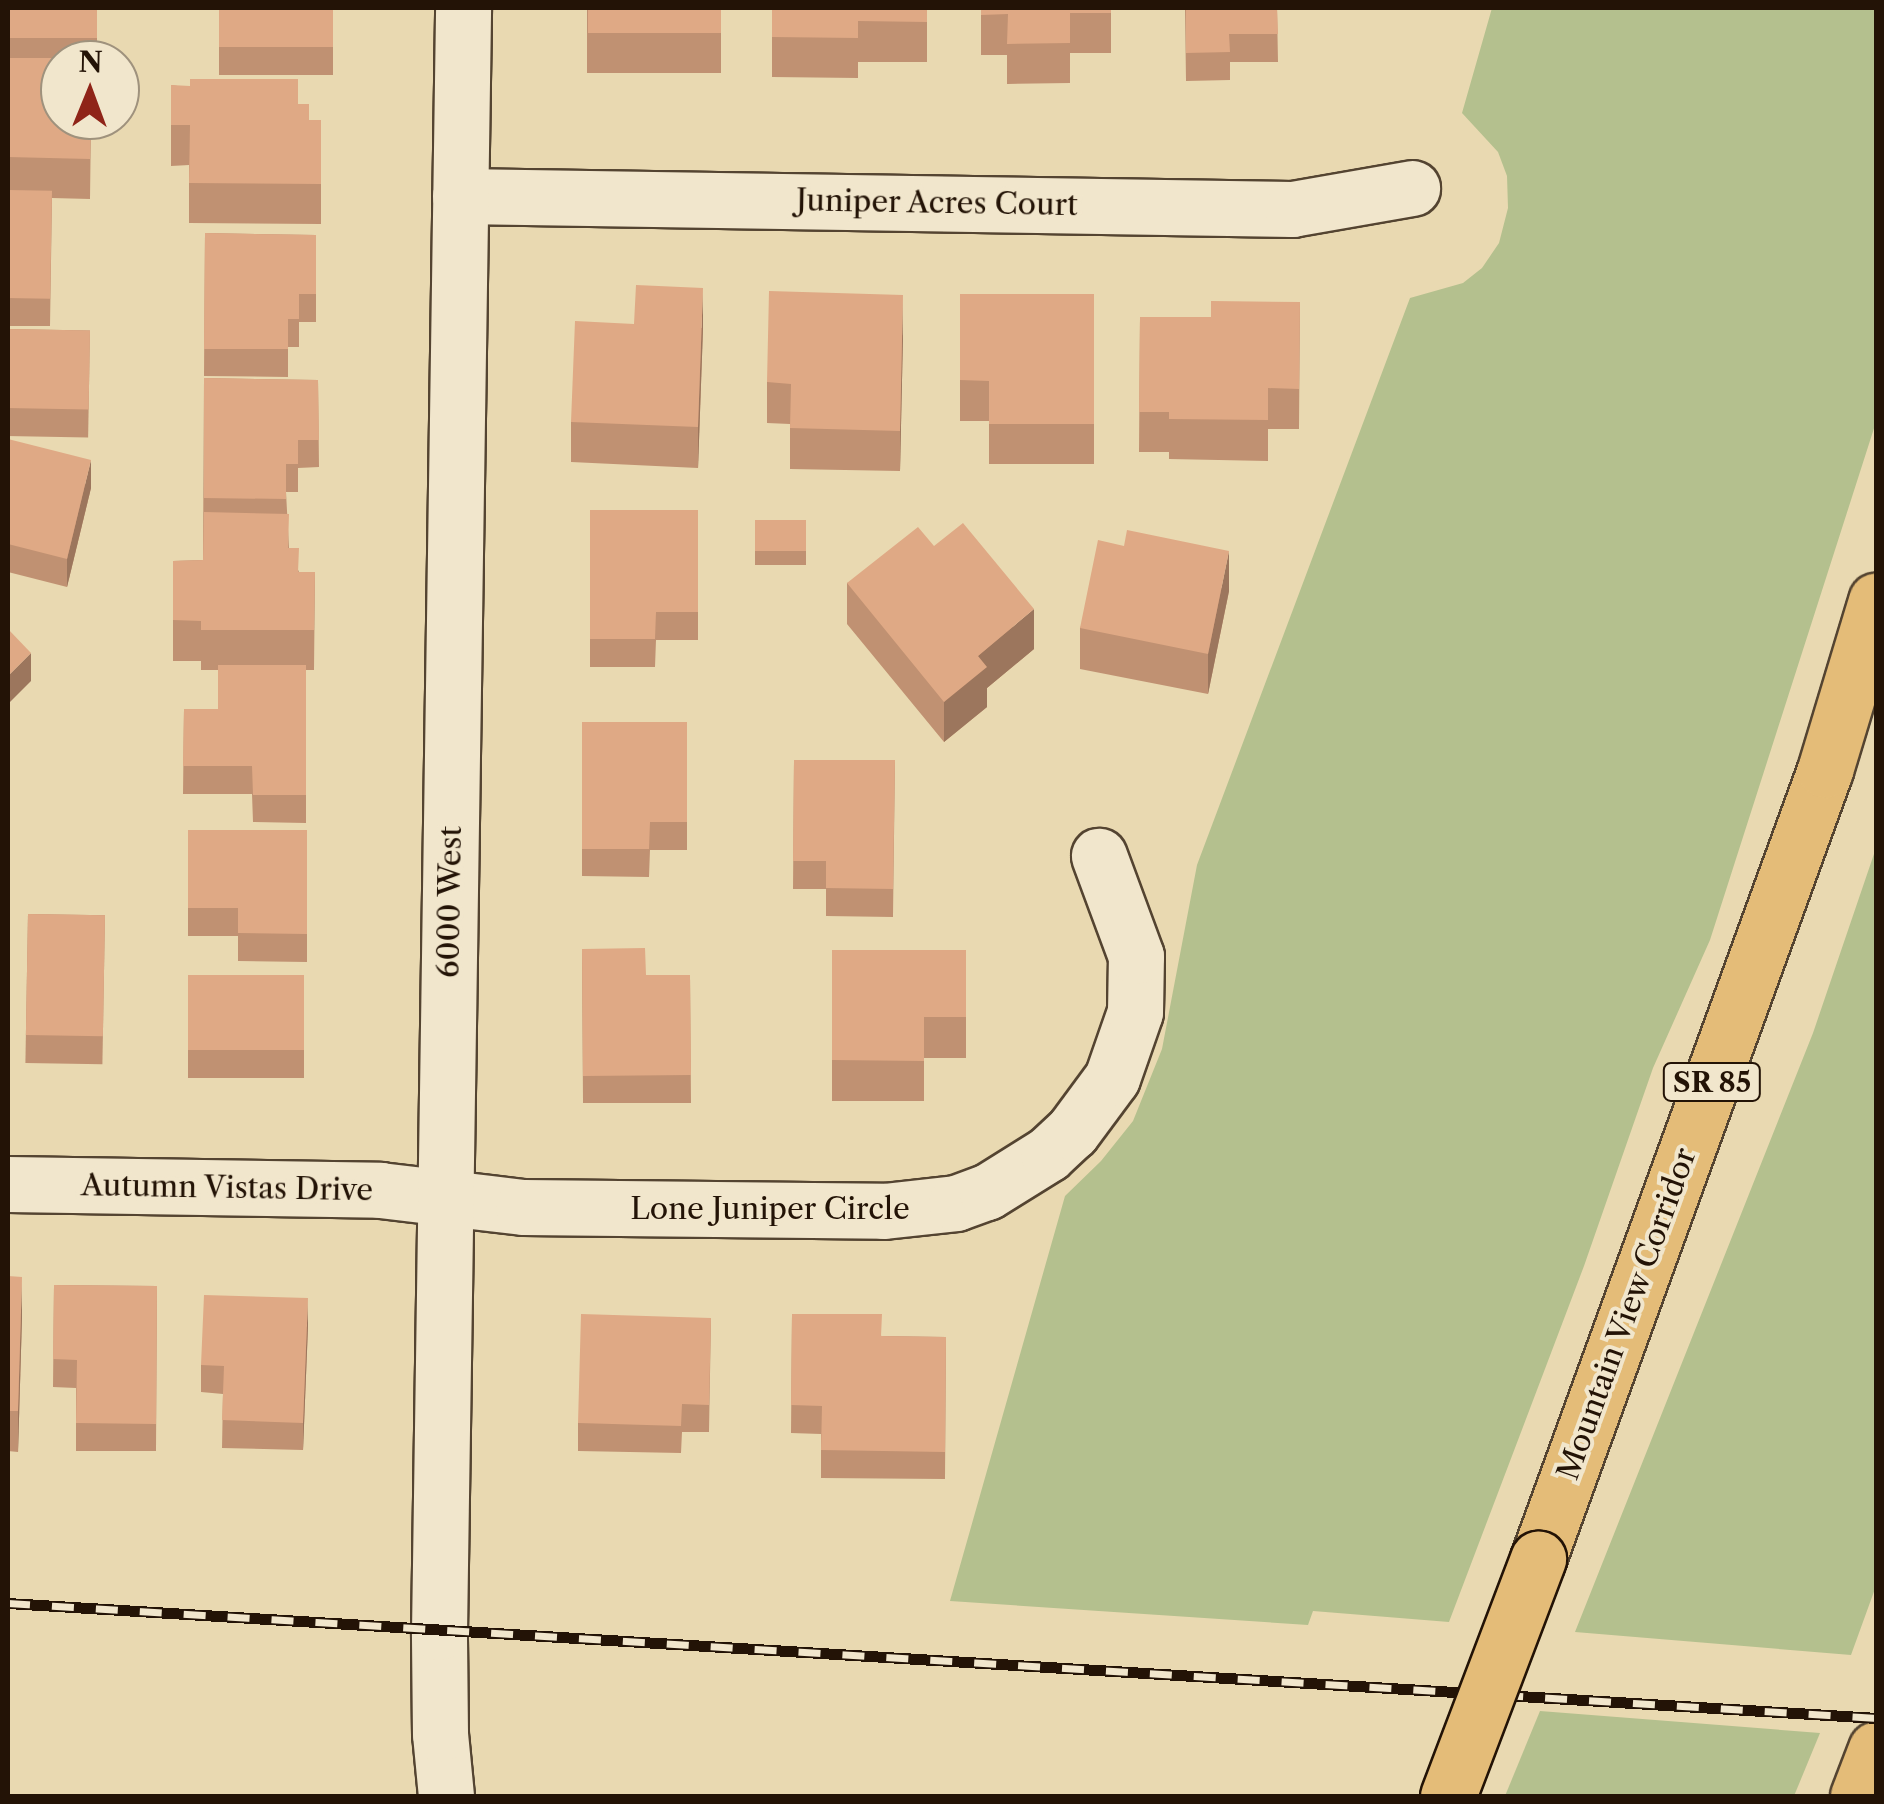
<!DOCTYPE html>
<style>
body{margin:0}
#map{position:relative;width:1884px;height:1804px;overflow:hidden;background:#e9d9b1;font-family:"Libre Caslon Text",serif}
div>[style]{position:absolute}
.green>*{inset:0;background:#b4c08e}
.roads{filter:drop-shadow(2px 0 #544431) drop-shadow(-2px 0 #544431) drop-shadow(0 2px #544431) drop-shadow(0 -2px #544431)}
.street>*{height:55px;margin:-27.5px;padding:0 27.5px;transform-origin:27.5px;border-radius:27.5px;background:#f1e6cc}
.secondary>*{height:55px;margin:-27.5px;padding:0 27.5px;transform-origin:27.5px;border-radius:27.5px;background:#f1e6cc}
.highway>*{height:55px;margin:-27.5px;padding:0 27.5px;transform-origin:27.5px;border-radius:27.5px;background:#e4bc78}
.rail>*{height:11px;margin-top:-5.5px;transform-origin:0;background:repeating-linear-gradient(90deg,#f1e6cc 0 22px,#231306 0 44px);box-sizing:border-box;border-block:2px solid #231306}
.bridges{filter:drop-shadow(2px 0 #231306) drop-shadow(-2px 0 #231306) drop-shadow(0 2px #231306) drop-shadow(0 -2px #231306)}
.highway-bridge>*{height:55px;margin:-27.5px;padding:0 27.5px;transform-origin:27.5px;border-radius:27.5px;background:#e4bc78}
.wall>*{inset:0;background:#c09172;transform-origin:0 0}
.shaded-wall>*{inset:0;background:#9c765d}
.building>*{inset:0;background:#dfa985;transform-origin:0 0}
span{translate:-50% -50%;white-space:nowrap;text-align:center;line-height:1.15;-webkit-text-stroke:8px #f1e6cc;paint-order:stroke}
.shield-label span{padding:2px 8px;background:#f1e6cc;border:2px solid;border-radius:8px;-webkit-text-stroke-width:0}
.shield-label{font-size:28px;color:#231306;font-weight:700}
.street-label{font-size:30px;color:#231306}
.frame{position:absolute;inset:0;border:10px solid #231306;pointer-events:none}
.north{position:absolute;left:40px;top:40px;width:100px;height:100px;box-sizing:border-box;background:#f1e6cc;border:2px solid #9f927d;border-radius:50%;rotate:1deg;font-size:28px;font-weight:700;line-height:40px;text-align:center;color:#231306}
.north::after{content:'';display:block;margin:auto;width:35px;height:45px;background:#8f2418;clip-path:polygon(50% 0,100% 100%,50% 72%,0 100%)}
</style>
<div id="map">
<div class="green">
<div style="clip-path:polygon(1492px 8px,1876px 8px,1876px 422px,1710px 940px,1653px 1068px,1584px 1266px,1449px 1622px,1313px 1611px,1308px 1625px,950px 1601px,1065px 1196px,1101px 1161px,1133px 1121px,1162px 1049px,1197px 865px,1410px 298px,1463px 283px,1482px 268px,1499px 243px,1508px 208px,1507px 176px,1498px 152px,1462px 113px)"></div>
<div style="clip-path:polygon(1876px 848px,1876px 1586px,1851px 1655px,1575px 1632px,1813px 1033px)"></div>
<div style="clip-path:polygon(1540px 1711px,1820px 1733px,1794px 1796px,1505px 1796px)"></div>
</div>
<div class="roads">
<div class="street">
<div style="left:460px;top:196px;width:832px;rotate:0.9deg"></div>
<div style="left:1292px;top:209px;width:122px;rotate:-9.9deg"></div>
<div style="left:8px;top:1184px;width:372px;rotate:0.9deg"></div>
<div style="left:380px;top:1190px;width:144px;rotate:6.8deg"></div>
<div style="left:523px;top:1207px;width:361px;rotate:0.6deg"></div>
<div style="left:884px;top:1211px;width:72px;rotate:-6.3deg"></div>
<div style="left:956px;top:1203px;width:33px;rotate:-20deg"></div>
<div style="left:987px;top:1192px;width:72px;rotate:-31.9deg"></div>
<div style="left:1048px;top:1154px;width:33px;rotate:-43deg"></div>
<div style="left:1072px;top:1132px;width:67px;rotate:-53.5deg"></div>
<div style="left:1112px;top:1078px;width:70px;rotate:-70.8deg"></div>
<div style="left:1135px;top:1012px;width:56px;rotate:-89deg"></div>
<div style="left:1136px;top:956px;width:107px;rotate:-110.3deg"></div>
</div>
<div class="secondary">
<div style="left:446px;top:1796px;width:62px;rotate:-95.5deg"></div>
<div style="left:440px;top:1734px;width:102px;rotate:-90.6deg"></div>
<div style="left:439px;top:1632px;width:1624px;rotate:-89.15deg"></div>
</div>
<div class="highway">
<div style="left:1538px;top:1559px;width:840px;rotate:-70.01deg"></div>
<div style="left:1825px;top:770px;width:177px;rotate:-73.2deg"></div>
<div style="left:1858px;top:1796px;width:50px;rotate:-69deg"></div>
</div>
</div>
<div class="rail">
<div style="left:8px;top:1603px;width:1872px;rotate:3.52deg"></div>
</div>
<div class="bridges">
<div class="highway-bridge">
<div style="left:1448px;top:1796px;width:254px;rotate:-69.2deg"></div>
</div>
</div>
<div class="wall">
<div style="clip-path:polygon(8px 8px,97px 8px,97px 60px,60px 60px,91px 120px,90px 199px,52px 198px,50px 326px,8px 326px)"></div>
<div style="left:219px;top:8px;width:114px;height:67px"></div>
<div style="left:587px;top:8px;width:134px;height:65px"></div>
<div style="clip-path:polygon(772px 8px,927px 8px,927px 62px,858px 62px,858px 78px,772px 77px)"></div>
<div style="clip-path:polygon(981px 8px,1111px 8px,1111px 53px,1070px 53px,1070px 83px,1007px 84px,1007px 55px,981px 55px)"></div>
<div style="clip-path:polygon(1185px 8px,1277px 8px,1278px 62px,1230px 62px,1230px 80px,1186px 81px)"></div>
<div style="clip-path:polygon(171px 85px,298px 104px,309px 120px,321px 120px,321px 224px,189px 223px,189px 165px,171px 166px)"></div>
<div style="clip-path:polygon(205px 233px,316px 235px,316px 322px,299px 322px,299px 347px,288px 347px,288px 377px,204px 376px)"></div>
<div style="clip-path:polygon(960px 294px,1094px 294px,1094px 464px,989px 464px,989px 421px,960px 421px)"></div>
<div style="clip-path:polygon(1300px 302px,1299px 429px,1268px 429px,1268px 461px,1169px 459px,1169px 452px,1139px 452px,1140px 317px,1211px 317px)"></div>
<div style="clip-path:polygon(634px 324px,703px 328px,698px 468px,571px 462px,571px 422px)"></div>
<div style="left:8px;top:329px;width:82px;height:107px;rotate:1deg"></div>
<div style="clip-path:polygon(903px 335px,900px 471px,790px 469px,790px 424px,767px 423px,767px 382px)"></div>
<div style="clip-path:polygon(204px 378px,318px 380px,319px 467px,298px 468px,298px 492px,286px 492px,289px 548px,299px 572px,315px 572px,314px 670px,306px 670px,306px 823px,253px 822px,252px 794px,183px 794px,184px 709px,218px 709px,218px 670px,201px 670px,201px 661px,173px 661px,173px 561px,203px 560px)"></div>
<div style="clip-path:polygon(8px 439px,91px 488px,67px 587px,8px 572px)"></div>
<div style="clip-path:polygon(590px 510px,698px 510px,698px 640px,656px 640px,655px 667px,590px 667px)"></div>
<div style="left:806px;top:520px;width:45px;height:51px;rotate:90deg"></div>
<div style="clip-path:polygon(934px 546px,1034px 649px,987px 688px,987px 707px,944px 742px,847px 624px,847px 583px)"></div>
<div style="clip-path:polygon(1124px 546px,1229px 591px,1208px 694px,1080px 669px,1080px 628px)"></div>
<div style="clip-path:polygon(582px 722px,687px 722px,687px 850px,650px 850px,649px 877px,582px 876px)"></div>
<div style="clip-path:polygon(794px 760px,895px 760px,893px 917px,826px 916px,826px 889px,793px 889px)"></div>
<div style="clip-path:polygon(188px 830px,307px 830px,307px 962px,238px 961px,238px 936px,188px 936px)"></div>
<div style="left:28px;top:914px;width:77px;height:149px;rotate:1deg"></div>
<div style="clip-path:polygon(582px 949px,646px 975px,690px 975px,691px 1103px,583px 1103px)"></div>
<div style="clip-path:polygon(832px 950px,966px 950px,966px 1058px,924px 1058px,924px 1101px,832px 1101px)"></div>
<div style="left:188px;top:975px;width:116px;height:103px"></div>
<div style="clip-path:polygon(8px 1276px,22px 1317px,18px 1452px,8px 1451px)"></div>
<div style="clip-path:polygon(54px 1285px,157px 1286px,156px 1451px,76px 1451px,76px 1388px,53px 1387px)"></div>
<div style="clip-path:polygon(792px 1314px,882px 1336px,946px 1337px,945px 1479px,821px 1478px,821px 1434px,791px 1433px)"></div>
<div style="clip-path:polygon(711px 1318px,709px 1432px,682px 1432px,681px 1453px,578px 1451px,578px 1423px)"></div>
<div style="clip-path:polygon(308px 1326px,303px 1450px,222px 1448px,223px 1394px,201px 1392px,201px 1365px)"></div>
</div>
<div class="shaded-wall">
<div style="clip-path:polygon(703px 288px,703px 328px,698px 468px,698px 427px)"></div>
<div style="clip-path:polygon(903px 295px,903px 335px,900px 471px,900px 431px)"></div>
<div style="clip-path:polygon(91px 460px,91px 488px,67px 587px,67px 559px)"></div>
<div style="clip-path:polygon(1229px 551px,1229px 591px,1208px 694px,1208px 654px)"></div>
<div style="clip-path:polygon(1034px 609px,1034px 649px,987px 688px,987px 707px,944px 742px,944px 702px,978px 656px)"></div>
<div style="clip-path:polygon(31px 653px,31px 681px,8px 704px,8px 676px)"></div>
<div style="clip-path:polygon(22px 1277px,22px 1317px,18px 1452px,18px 1411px)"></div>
<div style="clip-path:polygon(308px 1298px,308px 1326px,303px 1450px,303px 1423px)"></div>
</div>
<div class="building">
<div style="left:8px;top:8px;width:89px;height:30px"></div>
<div style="left:219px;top:8px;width:114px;height:39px"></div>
<div style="left:588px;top:8px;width:133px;height:25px"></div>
<div style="clip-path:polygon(772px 8px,927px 8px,927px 22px,858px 21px,858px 38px,772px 37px)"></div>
<div style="clip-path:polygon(981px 8px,1111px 8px,1111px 13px,1070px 13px,1070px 43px,1007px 44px,1008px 14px,981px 15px)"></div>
<div style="clip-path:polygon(1186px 8px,1277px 8px,1278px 34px,1229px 34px,1230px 52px,1186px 53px)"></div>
<div style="clip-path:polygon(8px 58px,92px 58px,92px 60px,60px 60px,60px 120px,91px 120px,90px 159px,8px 157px)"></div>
<div style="clip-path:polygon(190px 79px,298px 79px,298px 104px,309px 104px,309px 120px,321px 120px,321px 184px,189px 183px,190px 125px,171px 125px,171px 85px,190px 86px)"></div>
<div style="left:8px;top:190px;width:44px;height:108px;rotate:1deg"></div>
<div style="clip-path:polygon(205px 233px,316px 235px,316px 294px,299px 294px,299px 319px,288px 319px,288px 349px,204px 349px)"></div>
<div style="clip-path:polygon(636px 285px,703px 288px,698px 427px,571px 422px,575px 321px,634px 324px)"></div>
<div style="clip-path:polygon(769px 291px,903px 295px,900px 431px,790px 428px,791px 384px,767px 382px)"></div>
<div style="clip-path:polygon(960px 294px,1094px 294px,1094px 424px,989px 424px,989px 381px,960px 380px)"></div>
<div style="clip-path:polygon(1211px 301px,1300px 302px,1299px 389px,1268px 388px,1268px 420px,1169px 419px,1169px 412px,1139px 412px,1140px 317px,1211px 317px)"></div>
<div style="left:8px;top:329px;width:82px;height:79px;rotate:1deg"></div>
<div style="clip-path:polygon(204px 378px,318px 380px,319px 440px,298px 440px,298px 464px,286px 464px,286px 499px,204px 498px)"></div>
<div style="clip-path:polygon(8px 439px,91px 460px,67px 559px,8px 544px)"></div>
<div style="clip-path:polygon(590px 510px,698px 510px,698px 612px,656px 612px,655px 639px,590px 639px)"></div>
<div style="clip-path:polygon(204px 512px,289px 514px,288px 548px,299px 548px,298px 572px,315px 572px,314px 630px,201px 630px,201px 621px,173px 620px,173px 561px,203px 560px)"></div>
<div style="left:806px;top:520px;width:31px;height:51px;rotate:90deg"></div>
<div style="clip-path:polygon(963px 523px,1034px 609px,978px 656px,987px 667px,944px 702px,847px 583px,918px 527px,934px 546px)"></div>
<div style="clip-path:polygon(1127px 530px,1229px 551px,1208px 654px,1080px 628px,1098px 540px,1124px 546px)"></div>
<div style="clip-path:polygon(8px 629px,31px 653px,8px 676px)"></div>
<div style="clip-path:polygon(218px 665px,306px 665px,306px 795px,253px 795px,252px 766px,183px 766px,184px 709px,218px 709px)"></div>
<div style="clip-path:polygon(582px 722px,687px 722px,687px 822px,650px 822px,649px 849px,582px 849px)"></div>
<div style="clip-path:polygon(794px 760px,895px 760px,893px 889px,826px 888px,826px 861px,793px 861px)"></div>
<div style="clip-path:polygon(188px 830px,307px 830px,307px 934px,238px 933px,238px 908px,188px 908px)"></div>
<div style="left:28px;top:914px;width:77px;height:121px;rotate:1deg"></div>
<div style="clip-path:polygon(645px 948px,646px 975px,690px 975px,691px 1075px,583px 1076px,582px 949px)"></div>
<div style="clip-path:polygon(832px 950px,966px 950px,966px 1017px,924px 1017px,924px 1061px,832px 1060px)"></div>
<div style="left:188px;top:975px;width:116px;height:75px"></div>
<div style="clip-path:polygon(8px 1276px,22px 1277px,18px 1411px,8px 1411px)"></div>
<div style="clip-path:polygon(54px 1285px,157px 1286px,156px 1424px,76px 1423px,77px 1360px,53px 1359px)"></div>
<div style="clip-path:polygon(204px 1295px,308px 1298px,303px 1423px,222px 1420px,224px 1366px,201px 1365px)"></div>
<div style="clip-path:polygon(581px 1314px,711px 1318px,709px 1405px,682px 1404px,681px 1426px,578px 1423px)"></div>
<div style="clip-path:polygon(792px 1314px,882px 1314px,881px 1336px,946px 1337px,945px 1452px,821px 1450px,822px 1406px,791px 1405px)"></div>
</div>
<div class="shield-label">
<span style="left:1712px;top:1082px">SR 85</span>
</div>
<div class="street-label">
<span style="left:937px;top:203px;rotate:1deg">Juniper Acres Court</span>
<span style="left:450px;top:902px;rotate:-89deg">6000 West</span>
<span style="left:227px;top:1188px;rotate:1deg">Autumn Vistas Drive</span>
<span style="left:770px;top:1209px">Lone Juniper Circle</span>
<span style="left:1627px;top:1314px;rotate:-70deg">Mountain View Corridor</span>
</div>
<div class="frame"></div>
<div class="north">N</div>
</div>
